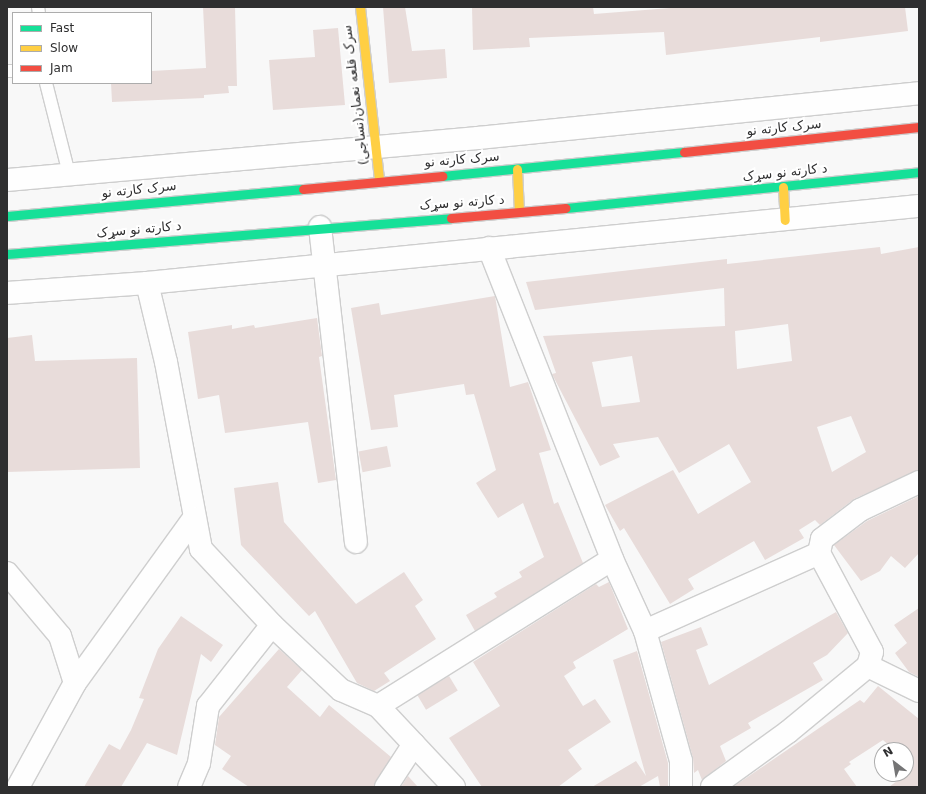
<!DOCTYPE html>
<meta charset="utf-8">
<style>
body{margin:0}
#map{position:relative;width:926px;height:794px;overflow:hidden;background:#f8f8f8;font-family:"DejaVu Sans",Vazirmatn,sans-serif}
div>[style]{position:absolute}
.building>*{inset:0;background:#e8dcda;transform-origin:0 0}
.roads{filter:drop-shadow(1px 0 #cecece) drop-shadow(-1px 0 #cecece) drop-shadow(0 1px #cecece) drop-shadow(0 -1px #cecece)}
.lane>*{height:12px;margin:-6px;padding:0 6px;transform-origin:6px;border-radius:6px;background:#fefefe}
.street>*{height:22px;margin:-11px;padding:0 11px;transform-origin:11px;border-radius:11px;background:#fefefe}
.fast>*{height:9px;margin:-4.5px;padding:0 4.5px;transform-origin:4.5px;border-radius:4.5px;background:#16e098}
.slow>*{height:9px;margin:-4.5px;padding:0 4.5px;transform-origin:4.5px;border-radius:4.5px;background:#ffcf43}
.jam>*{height:9px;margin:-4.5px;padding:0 4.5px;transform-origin:4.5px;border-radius:4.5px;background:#f24e42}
span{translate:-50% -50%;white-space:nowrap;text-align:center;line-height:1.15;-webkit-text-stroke:4px #fff;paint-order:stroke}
.street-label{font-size:13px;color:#2f2f30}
.frame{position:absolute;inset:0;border:8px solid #2f2f30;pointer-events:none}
.legend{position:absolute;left:12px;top:12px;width:140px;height:72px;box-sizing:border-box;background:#fff;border:1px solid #acacac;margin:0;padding:5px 7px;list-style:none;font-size:12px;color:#2f2f30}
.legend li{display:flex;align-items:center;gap:8px;height:20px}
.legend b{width:20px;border:1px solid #acacac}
.north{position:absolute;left:874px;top:742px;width:40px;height:40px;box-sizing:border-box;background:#fff;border:1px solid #acacac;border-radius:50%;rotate:329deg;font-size:11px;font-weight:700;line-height:16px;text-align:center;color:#2f2f30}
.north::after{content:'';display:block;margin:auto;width:14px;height:18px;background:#757576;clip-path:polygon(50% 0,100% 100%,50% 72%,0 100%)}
</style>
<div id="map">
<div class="building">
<div style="clip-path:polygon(203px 7px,235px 7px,237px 86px,228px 86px,229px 93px,204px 95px,204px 98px,112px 102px,111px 83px,151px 83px,151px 71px,206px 68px)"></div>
<div style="clip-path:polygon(383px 7px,405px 7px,412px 51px,445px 49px,447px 78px,389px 83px)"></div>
<div style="clip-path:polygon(472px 7px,593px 7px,594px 14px,683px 7px,905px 7px,908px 31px,820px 42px,820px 37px,666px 55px,664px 32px,529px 38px,530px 47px,473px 50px)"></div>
<div style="clip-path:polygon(338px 28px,345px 105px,273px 110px,269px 60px,315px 57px,313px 30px)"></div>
<div style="clip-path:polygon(evenodd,880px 247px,881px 254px,919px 247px,919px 470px,854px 499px,820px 525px,815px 520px,799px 530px,804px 538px,765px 560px,754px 541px,688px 579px,694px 589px,670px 604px,624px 528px,620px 531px,605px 505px,673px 470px,698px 514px,751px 482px,729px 444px,679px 473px,658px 437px,613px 444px,620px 457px,600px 466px,554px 378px,552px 374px,556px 373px,543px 336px,725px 326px,724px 288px,535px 310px,526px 282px,727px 259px,727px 264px,880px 247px,788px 324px,792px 361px,737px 369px,735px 331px,788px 324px,880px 247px,632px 356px,640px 402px,602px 407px,592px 362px,632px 356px,880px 247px,851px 416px,866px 452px,832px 472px,817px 427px,851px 416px)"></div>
<div style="clip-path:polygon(495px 296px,510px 387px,528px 382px,551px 450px,539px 453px,554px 504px,558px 502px,583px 563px,475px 631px,466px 615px,497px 597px,494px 593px,522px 577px,519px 572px,544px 557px,523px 503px,498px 518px,476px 483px,496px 470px,474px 394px,466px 395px,464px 384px,394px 395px,398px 427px,371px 430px,351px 308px,379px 303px,381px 315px)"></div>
<div style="clip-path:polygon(317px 318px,322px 356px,319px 357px,336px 480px,318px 483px,308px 422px,225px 433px,219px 395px,198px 399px,188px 332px,232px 325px,232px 329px,254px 325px,255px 328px)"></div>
<div style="clip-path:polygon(32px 335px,35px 361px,137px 358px,140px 468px,7px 472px,7px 338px)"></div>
<div style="left:387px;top:446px;width:21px;height:29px;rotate:79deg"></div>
<div style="clip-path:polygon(278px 482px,284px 522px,356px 604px,404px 572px,423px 600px,415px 606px,436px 639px,384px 673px,390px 681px,374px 691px,357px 683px,315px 611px,309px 616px,241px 545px,234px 488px)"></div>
<div style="clip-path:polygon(919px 496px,919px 553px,905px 568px,891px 556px,880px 571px,861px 581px,834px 545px,867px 521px)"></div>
<div style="clip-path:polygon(609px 582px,628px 629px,573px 662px,576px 668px,564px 676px,583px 706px,595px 699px,611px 722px,568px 750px,582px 769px,558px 787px,482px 787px,449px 738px,500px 706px,473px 662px,596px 584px,599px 587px)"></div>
<div style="clip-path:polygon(919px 608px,919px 677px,909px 672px,895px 653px,907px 643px,894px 625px)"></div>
<div style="clip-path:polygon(836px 612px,848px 633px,827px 655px,813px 663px,823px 680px,748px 723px,751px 728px,720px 746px,726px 761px,702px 780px,698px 770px,694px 773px,693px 758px,661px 642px,701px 627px,708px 645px,696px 650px,709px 685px)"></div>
<div style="clip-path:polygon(181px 616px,223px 645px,211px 662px,201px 654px,177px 755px,147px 743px,121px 787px,84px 787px,109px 744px,120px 750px,131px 730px,144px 699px,139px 698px,158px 649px)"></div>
<div style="clip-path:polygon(279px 649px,302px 670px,287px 687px,320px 717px,329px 705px,391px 757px,374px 787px,249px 787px,222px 769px,231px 756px,215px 745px,219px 717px)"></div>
<div style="clip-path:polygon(637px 651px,668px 763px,668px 787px,660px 787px,658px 776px,639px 787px,592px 787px,636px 761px,646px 776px,613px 660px)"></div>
<div style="left:449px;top:676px;width:17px;height:37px;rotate:59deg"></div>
<div style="clip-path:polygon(878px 686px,919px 719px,919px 787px,889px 787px,906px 774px,911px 765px,906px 760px,906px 750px,894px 750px,883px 740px,849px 762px,851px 764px,844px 769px,857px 787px,733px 787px,860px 700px,864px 703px)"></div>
<div style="clip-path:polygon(408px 776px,418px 787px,401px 787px)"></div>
</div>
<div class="roads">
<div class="lane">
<div style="left:38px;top:7px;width:6px;rotate:81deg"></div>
<div style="left:7px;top:71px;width:6px"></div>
<div style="left:46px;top:83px;width:94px;rotate:75.8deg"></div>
</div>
<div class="street">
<div style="left:7px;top:180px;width:473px;rotate:-5.1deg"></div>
<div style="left:478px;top:138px;width:443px;rotate:-5.8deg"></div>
<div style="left:320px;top:227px;width:317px;rotate:83.5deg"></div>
<div style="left:489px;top:248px;width:334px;rotate:68.4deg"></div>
<div style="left:612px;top:559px;width:79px;rotate:65.4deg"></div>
<div style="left:645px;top:631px;width:135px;rotate:74.5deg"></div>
<div style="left:681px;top:761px;width:26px;rotate:90deg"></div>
<div style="left:147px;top:283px;width:81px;rotate:76.5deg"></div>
<div style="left:166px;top:362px;width:190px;rotate:79.4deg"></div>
<div style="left:201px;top:549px;width:104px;rotate:46.9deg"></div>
<div style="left:272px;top:625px;width:95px;rotate:43.3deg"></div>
<div style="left:341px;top:690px;width:40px;rotate:23.4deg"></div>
<div style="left:378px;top:706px;width:111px;rotate:46.8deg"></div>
<div style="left:7px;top:293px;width:140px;rotate:-4.1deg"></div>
<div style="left:147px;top:283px;width:776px;rotate:-5.7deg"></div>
<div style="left:819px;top:553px;width:112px;rotate:61.8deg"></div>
<div style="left:872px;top:652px;width:15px;rotate:106deg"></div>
<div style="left:868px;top:666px;width:57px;rotate:26.1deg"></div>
<div style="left:7px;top:573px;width:82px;rotate:49.9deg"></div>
<div style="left:60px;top:636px;width:49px;rotate:72.3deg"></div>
<div style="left:645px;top:631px;width:191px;rotate:-24.1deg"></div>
<div style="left:819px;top:553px;width:14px;rotate:-78deg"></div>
<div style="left:822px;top:539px;width:48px;rotate:-37.3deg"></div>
<div style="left:860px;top:510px;width:65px;rotate:-25.4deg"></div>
<div style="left:378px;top:706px;width:276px;rotate:-32.1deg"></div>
<div style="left:18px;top:787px;width:119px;rotate:-61.3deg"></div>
<div style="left:75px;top:683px;width:203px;rotate:-54.2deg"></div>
<div style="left:189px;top:787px;width:26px;rotate:-67deg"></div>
<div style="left:199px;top:763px;width:58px;rotate:-81deg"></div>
<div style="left:208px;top:706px;width:103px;rotate:-51.7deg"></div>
<div style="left:386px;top:787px;width:51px;rotate:-56.9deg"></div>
<div style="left:712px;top:787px;width:94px;rotate:-35.9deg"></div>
<div style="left:788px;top:732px;width:104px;rotate:-39.5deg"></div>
</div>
<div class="fast">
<div style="left:442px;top:176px;width:243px;rotate:-5.7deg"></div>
<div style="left:566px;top:208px;width:355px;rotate:-5.8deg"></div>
<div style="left:7px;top:216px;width:297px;rotate:-5.2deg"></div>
<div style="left:7px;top:254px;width:445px;rotate:-4.6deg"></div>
</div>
<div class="slow">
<div style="left:360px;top:7px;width:174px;rotate:83.7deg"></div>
<div style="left:517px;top:169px;width:43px;rotate:87.3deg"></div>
<div style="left:783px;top:187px;width:33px;rotate:87deg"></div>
</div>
<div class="jam">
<div style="left:684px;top:152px;width:236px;rotate:-6.1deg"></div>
<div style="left:303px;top:189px;width:140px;rotate:-5.3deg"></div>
<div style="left:451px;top:218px;width:115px;rotate:-5deg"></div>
</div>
</div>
<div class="street-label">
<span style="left:356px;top:95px;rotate:-97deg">سرک قلعه نعمان(نساجی)</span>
<span style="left:784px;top:128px;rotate:-6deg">سرک کارته نو</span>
<span style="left:462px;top:160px;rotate:-5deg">سرک کارته نو</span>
<span style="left:785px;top:173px;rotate:-6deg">د کارته نو سړک</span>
<span style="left:139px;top:190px;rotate:-6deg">سرک کارته نو</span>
<span style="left:462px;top:203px;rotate:-4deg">د کارته نو سړک</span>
<span style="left:139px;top:230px;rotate:-5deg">د کارته نو سړک</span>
</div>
<div class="frame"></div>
<ul class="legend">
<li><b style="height:5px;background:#16e098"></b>Fast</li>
<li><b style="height:5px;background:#ffcf43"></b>Slow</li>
<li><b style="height:5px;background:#f24e42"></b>Jam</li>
</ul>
<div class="north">N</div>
</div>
